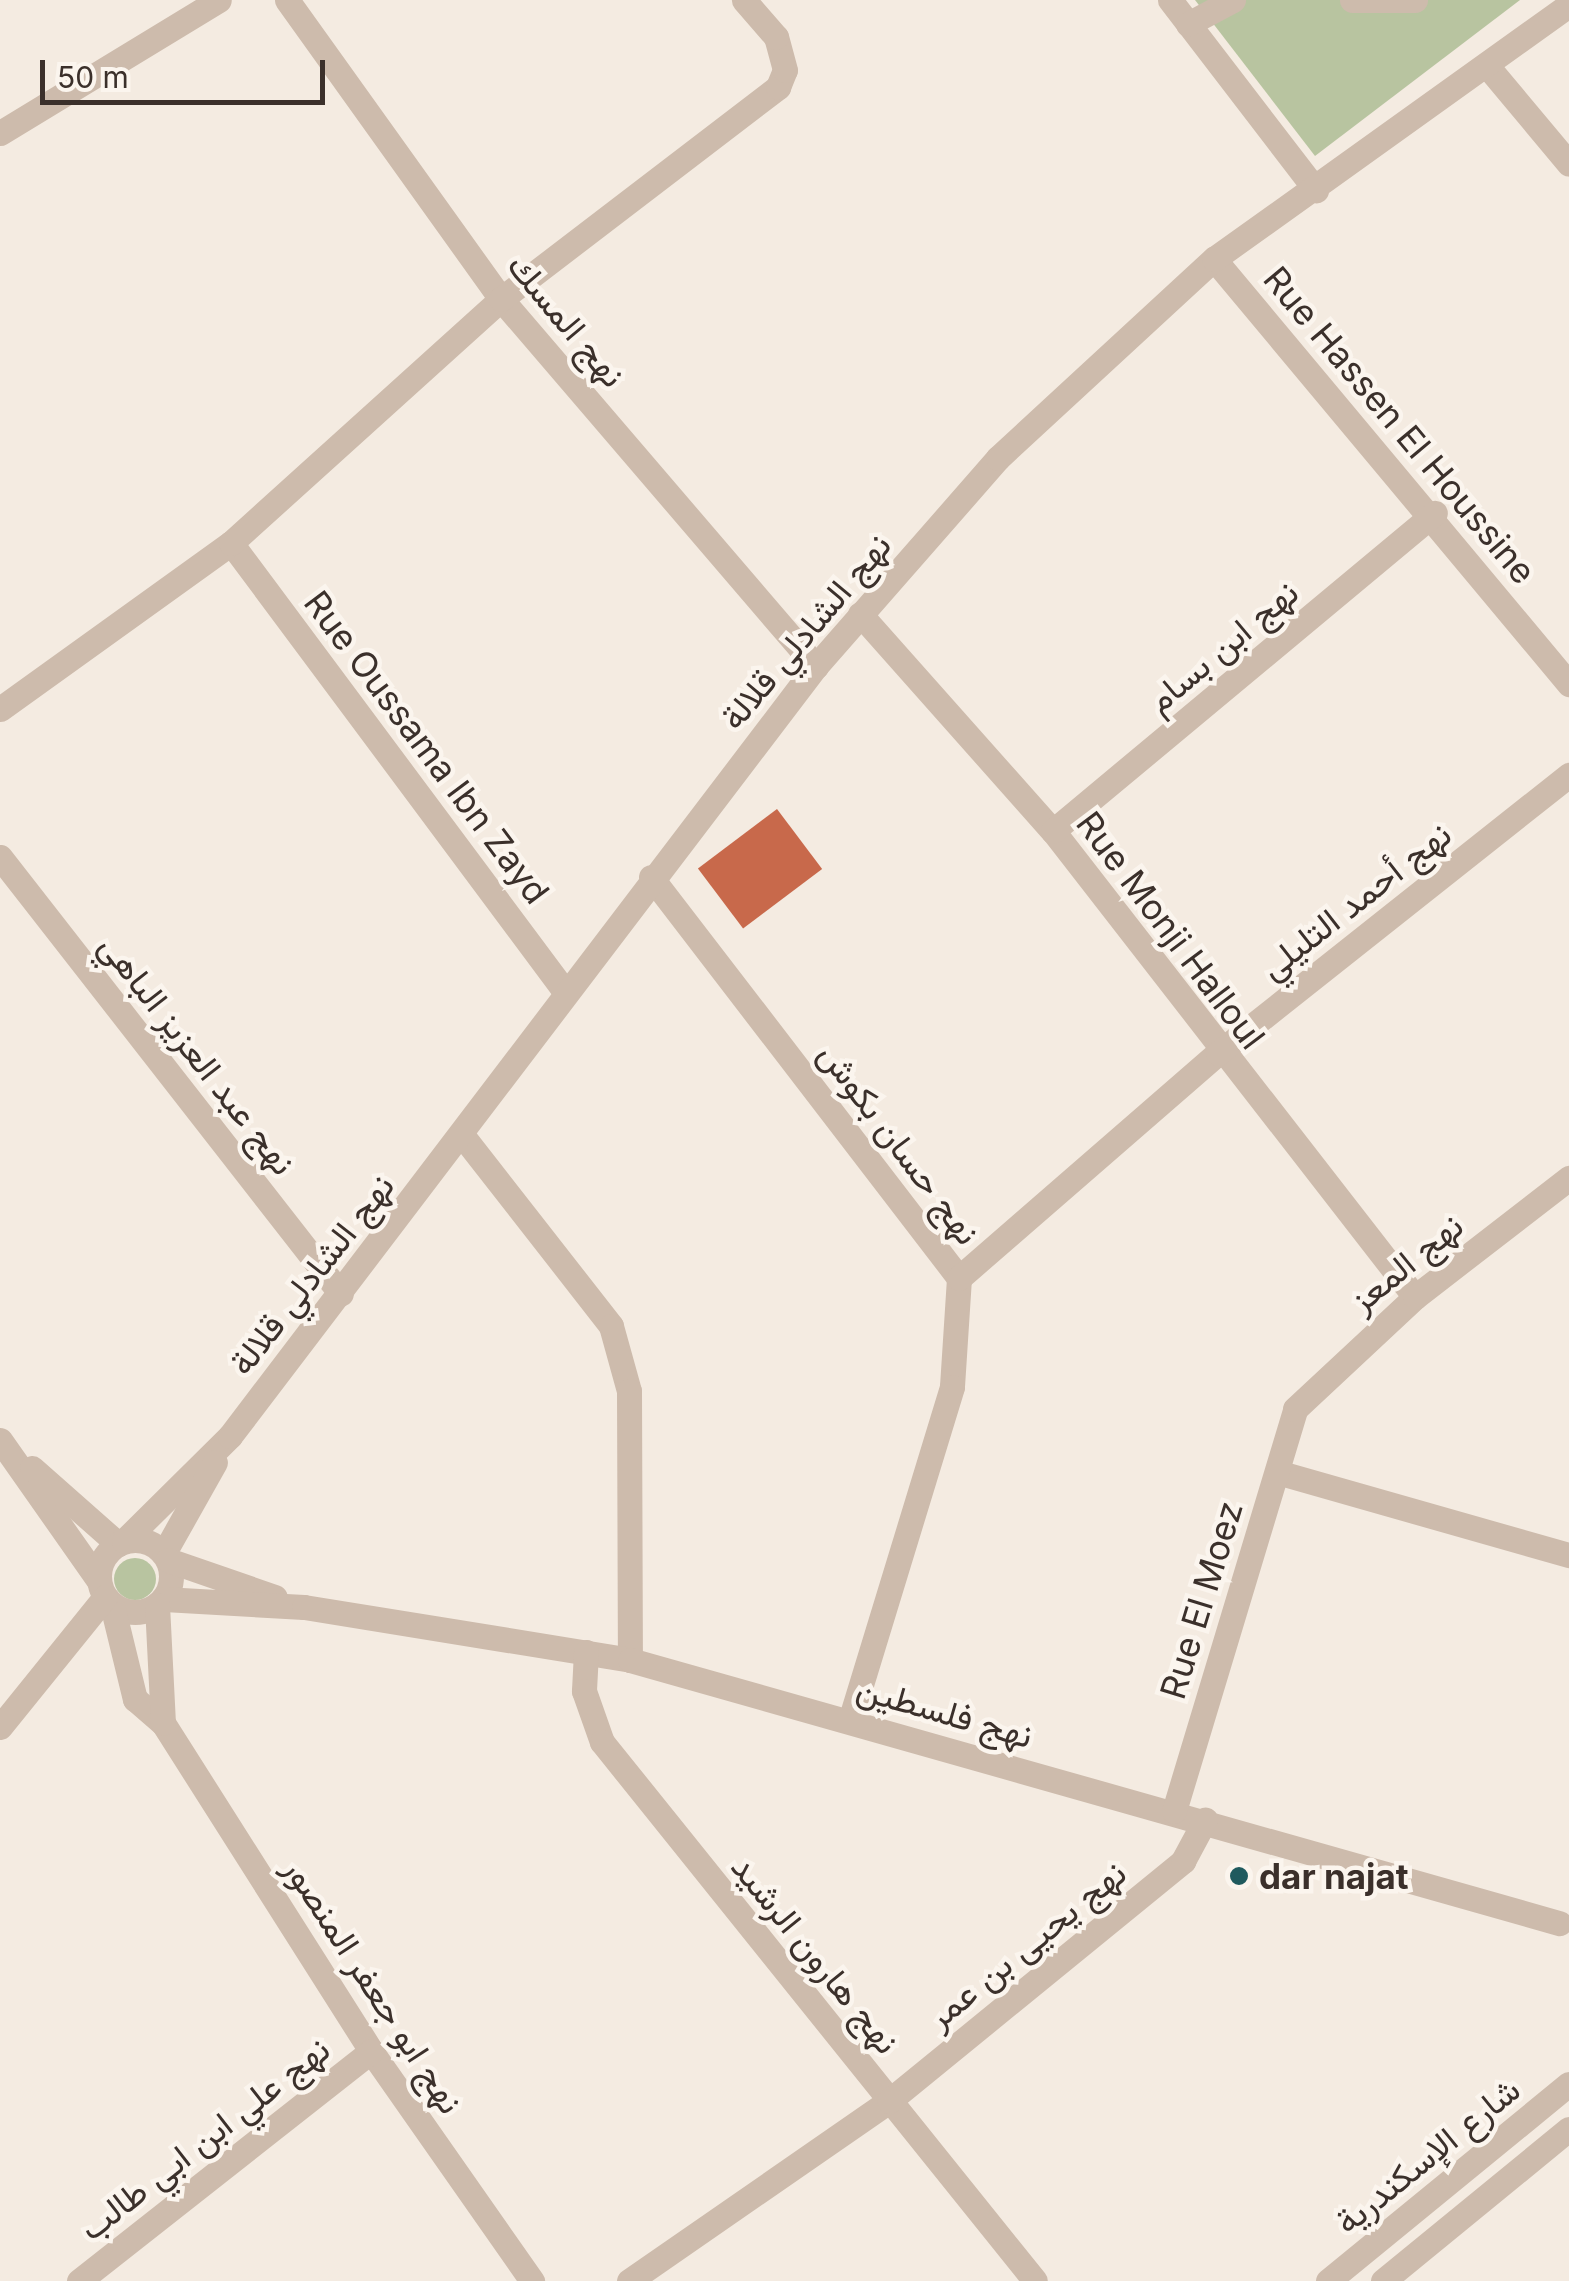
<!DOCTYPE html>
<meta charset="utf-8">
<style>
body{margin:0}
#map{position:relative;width:1569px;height:2281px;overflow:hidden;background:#f4ebe1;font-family:Inter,Vazirmatn,sans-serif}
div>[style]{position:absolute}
.green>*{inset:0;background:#b8c4a0}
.round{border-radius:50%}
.building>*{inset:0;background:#c8694b;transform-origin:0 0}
.minor>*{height:25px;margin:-12.5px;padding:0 12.5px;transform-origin:12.5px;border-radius:12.5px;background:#cdbbac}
.minor>.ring{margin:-12.5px;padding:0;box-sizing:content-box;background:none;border:25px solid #cdbbac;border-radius:50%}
.dots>*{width:28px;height:28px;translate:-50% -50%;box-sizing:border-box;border:5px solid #fbf5ee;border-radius:50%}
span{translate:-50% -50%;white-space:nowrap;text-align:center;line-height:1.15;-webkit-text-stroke:9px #fbf5ee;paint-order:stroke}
.street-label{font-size:35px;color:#3b302b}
.poi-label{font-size:35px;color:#3b302b;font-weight:700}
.left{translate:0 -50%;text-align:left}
.scale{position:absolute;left:40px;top:60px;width:285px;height:45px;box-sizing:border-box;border:5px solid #3b302b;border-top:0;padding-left:12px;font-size:30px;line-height:35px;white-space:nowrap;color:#3b302b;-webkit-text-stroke:8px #fbf5ee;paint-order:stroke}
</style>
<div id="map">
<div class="green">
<div style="clip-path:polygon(1195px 0,1520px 0,1315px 156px)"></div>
<div class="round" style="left:114px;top:1558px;width:42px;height:42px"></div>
</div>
<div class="building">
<div style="left:777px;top:809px;width:75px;height:99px;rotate:53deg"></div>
</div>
<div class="minor">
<div style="left:287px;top:0;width:368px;rotate:54.4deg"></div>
<div style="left:501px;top:299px;width:484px;rotate:49.4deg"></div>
<div style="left:1170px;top:0;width:240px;rotate:52.5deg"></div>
<div style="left:1352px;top:0;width:63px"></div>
<div style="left:1188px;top:24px;width:51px;rotate:-28.1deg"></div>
<div style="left:1488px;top:67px;width:126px;rotate:50.1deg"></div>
<div style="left:0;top:133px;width:256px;rotate:-31.3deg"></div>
<div style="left:1214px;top:259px;width:554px;rotate:50.13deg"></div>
<div style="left:231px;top:543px;width:561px;rotate:53.33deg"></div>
<div style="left:860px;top:614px;width:290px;rotate:48.4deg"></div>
<div style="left:1053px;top:831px;width:590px;rotate:52.16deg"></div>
<div style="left:0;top:709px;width:284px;rotate:-35.7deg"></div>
<div style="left:231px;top:543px;width:364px;rotate:-42.1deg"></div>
<div style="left:501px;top:299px;width:349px;rotate:-37.4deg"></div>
<div style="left:778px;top:87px;width:18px;rotate:-68deg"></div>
<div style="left:785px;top:70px;width:34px;rotate:-105deg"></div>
<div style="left:776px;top:37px;width:49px;rotate:-130.9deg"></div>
<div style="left:1053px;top:831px;width:497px;rotate:-39.8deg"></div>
<div style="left:0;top:857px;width:554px;rotate:52.03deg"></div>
<div style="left:651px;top:877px;width:506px;rotate:52.47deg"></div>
<div style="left:959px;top:1278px;width:109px;rotate:93.7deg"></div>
<div style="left:952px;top:1387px;width:348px;rotate:107deg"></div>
<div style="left:462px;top:1135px;width:242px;rotate:52deg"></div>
<div style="left:611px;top:1326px;width:67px;rotate:74.5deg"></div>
<div style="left:629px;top:1391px;width:269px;rotate:89.8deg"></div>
<div style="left:959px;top:1278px;width:343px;rotate:-41deg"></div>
<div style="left:1218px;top:1053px;width:448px;rotate:-38.4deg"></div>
<div style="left:0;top:1440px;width:172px;rotate:54.9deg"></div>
<div style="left:32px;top:1468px;width:115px;rotate:41.5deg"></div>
<div style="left:1277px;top:1472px;width:304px;rotate:15.9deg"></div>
<div class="ring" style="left:99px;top:1540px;width:47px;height:47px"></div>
<div style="left:124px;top:1541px;width:149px;rotate:-44.7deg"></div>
<div style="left:230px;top:1436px;width:968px;rotate:-52.73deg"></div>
<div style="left:816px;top:666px;width:276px;rotate:-48.8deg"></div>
<div style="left:998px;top:458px;width:294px;rotate:-42.7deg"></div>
<div style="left:1214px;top:259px;width:437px;rotate:-35.6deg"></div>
<div style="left:164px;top:1553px;width:104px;rotate:-60.7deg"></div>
<div style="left:168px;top:1560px;width:113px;rotate:19.1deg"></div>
<div style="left:164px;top:1599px;width:140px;rotate:3.3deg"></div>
<div style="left:304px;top:1607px;width:330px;rotate:9.2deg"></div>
<div style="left:630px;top:1660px;width:966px;rotate:15.81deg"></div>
<div style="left:112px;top:1605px;width:97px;rotate:76.3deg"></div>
<div style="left:135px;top:1699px;width:37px;rotate:41deg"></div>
<div style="left:163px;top:1723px;width:388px;rotate:57.6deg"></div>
<div style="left:371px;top:2051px;width:281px;rotate:55deg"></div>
<div style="left:157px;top:1605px;width:118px;rotate:87.1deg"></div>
<div style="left:586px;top:1652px;width:39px;rotate:93deg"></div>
<div style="left:584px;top:1691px;width:54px;rotate:70.6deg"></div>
<div style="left:602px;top:1742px;width:691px;rotate:51.22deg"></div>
<div style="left:0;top:1727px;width:167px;rotate:-51.1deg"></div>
<div style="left:1174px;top:1811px;width:420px;rotate:-73.2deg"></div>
<div style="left:1295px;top:1409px;width:164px;rotate:-43deg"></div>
<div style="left:1415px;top:1297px;width:195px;rotate:-37.7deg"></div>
<div style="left:79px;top:2281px;width:372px;rotate:-38.2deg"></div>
<div style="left:629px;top:2281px;width:316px;rotate:-34.7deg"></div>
<div style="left:889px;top:2101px;width:380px;rotate:-39.2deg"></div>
<div style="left:1183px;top:1861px;width:47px;rotate:-61.8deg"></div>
<div style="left:1328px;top:2281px;width:311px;rotate:-39.3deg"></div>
<div style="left:1383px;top:2281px;width:240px;rotate:-39.3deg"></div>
</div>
<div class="dots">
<div style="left:1239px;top:1876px;background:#1f5a5e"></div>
</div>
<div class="street-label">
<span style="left:567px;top:320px;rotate:50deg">نهج المسك</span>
<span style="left:1400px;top:425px;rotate:50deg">Rue Hassen El Houssine</span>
<span style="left:805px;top:631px;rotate:-50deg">نهج الشادلي قلالة</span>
<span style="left:1222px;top:646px;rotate:-40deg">نهج ابن بسام</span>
<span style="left:427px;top:747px;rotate:53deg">Rue Oussama Ibn Zayd</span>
<span style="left:1355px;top:900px;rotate:-38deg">نهج أحمد التليلي</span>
<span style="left:1171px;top:930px;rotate:53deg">Rue Monji Halloul</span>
<span style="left:198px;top:1054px;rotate:52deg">نهج عبد العزيز الباهي</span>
<span style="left:900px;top:1143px;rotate:53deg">نهج حسان بكوش</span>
<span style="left:1406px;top:1262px;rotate:-39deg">نهج المعز</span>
<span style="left:311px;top:1274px;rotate:-52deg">نهج الشادلي قلالة</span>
<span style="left:1201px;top:1600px;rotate:-73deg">Rue El Moez</span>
<span style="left:945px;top:1711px;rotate:16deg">نهج فلسطين</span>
<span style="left:1026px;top:1944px;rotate:-39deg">نهج يحيى بن عمر</span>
<span style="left:816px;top:1954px;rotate:51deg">نهج هارون الرشيد</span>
<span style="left:374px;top:1985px;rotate:57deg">نهج ابو جعفر المنصور</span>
<span style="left:204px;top:2138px;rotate:-38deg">نهج علي ابن ابي طالب</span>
<span style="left:1427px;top:2155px;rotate:-39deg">شارع الإسكندرية</span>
</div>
<div class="poi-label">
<span class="left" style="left:1259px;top:1876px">dar najat</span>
</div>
<div class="scale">50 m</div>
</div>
